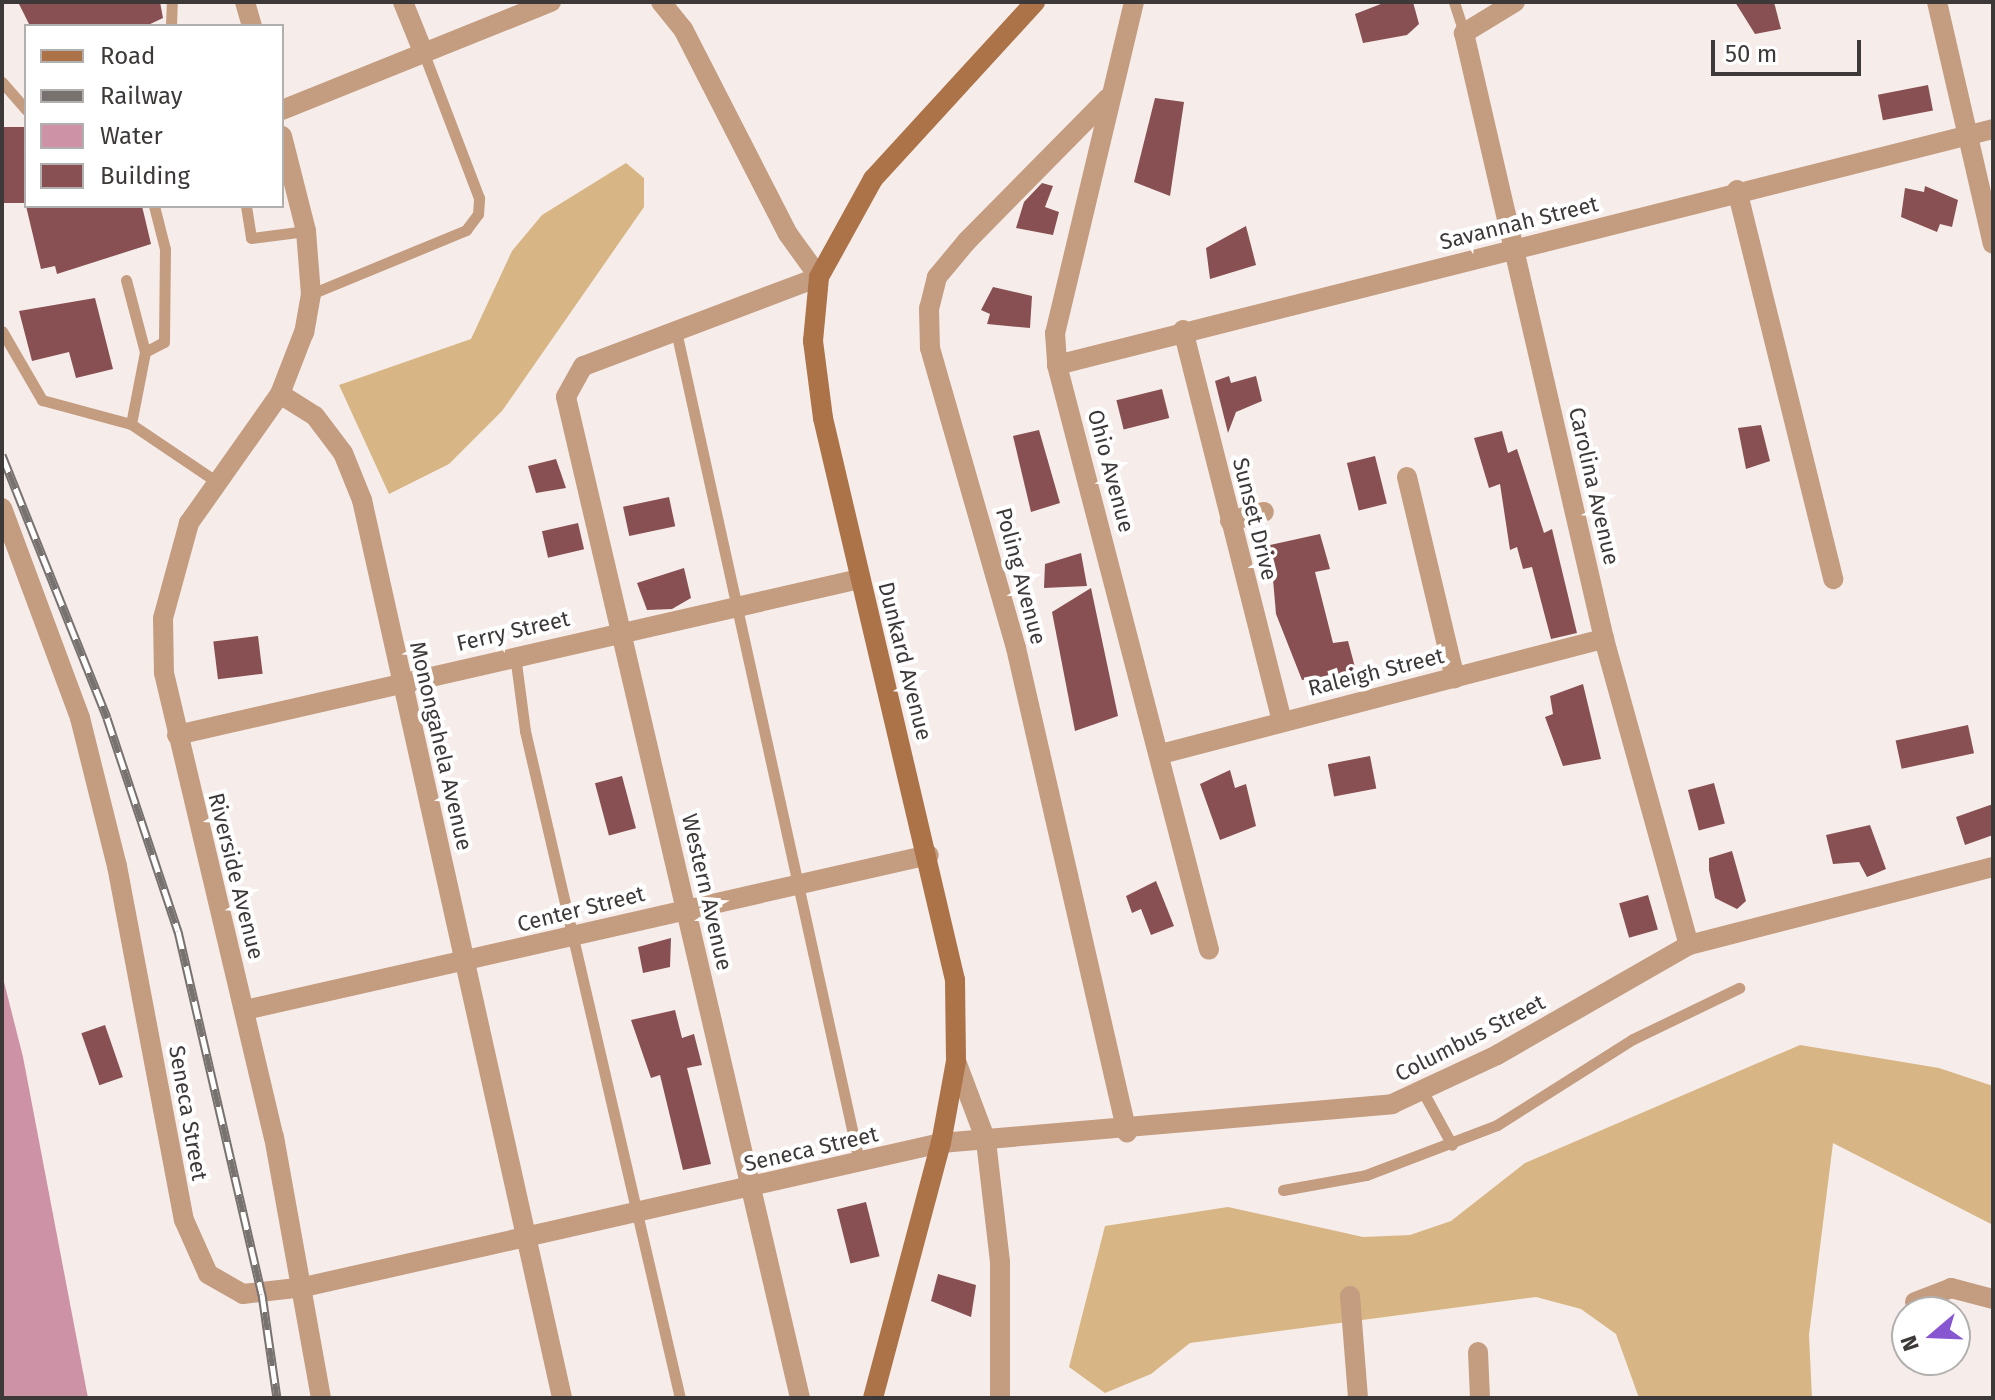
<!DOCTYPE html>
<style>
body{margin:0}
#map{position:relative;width:1995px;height:1400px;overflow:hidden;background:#f6edea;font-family:"Fira Sans",sans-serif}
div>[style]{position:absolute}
.forest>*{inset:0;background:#d8b584}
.water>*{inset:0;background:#cd92a6}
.building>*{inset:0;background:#885052;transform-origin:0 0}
.lane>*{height:11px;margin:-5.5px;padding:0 5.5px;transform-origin:5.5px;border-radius:5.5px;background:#c49c80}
.street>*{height:20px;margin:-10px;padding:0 10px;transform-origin:10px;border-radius:10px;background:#c49c80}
.secondary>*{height:20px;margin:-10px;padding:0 10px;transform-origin:10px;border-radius:10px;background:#ac7248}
.rail>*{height:9px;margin-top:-4.5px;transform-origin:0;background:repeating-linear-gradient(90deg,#fff 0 18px,#77716f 0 36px);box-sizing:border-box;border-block:2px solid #77716f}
span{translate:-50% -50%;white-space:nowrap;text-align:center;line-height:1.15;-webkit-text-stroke:8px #fff;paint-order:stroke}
.street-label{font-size:22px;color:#3d3938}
.frame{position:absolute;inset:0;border:4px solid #3d3938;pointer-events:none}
.legend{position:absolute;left:24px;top:24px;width:260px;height:184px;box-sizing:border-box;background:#fff;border:2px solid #b1b0af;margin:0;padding:10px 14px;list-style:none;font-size:24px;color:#3d3938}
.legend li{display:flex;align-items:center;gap:16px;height:40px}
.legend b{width:40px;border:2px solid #b1b0af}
.north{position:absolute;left:1891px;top:1296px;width:80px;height:80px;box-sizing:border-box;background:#fff;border:2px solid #b1b0af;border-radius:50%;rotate:251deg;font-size:22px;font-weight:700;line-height:32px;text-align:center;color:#3d3938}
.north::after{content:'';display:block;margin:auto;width:28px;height:36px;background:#8657d0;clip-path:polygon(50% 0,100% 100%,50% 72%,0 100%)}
.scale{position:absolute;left:1711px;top:40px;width:150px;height:36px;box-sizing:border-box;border:4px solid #3d3938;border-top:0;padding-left:10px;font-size:24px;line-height:28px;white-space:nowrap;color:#3d3938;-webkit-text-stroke:6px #fff;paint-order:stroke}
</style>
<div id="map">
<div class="forest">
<div style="clip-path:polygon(626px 163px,644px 178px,644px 207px,502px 411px,449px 464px,389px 494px,339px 385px,471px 339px,512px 251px,542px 215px)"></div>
<div style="clip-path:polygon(1800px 1045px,1939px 1068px,1993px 1086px,1993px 1225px,1833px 1143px,1809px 1335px,1812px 1398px,1639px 1398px,1616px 1334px,1581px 1309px,1536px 1297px,1190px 1343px,1151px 1374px,1105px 1393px,1069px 1367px,1105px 1226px,1228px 1207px,1363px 1237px,1410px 1235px,1451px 1221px,1525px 1163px)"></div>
</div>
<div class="water">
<div style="clip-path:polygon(2px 974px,23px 1057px,88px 1398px,2px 1398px)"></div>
</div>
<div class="building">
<div style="clip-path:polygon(18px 2px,160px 2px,163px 18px,146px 26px,30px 26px)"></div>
<div style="clip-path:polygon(1386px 2px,1413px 2px,1419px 24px,1407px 35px,1363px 43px,1355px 14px)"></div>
<div style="clip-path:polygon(1735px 2px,1774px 2px,1781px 29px,1755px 34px)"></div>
<div style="left:1928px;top:85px;width:26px;height:51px;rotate:79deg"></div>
<div style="clip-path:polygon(1155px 98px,1184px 102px,1170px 196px,1134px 182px)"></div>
<div style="left:26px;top:127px;width:76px;height:25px;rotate:90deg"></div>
<div style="clip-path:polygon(1042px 183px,1053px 186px,1045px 207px,1059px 212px,1053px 235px,1016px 228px,1024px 202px)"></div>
<div style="clip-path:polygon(1925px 186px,1958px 200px,1952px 227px,1940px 224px,1937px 232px,1901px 217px,1905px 188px,1924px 192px)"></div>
<div style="clip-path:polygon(26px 206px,142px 206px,151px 244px,57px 274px,55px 266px,41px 269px)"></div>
<div style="clip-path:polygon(1246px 226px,1256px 265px,1210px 279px,1206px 248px)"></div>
<div style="clip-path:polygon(993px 287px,1032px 296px,1030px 328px,987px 324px,990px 314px,981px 310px)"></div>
<div style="clip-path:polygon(95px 298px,113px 369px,76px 378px,69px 352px,32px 361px,19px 311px)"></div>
<div style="clip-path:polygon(1229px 376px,1231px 383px,1256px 376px,1262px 401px,1236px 412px,1228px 433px,1215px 381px)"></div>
<div style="left:1162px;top:389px;width:30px;height:47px;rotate:76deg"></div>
<div style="clip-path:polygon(1761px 425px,1770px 461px,1746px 469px,1738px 428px)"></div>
<div style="clip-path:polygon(1039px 430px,1060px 503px,1031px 512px,1013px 436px)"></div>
<div style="clip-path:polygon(1502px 431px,1508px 453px,1517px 449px,1544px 533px,1552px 529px,1577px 633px,1551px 639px,1532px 567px,1523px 569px,1517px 547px,1510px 550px,1500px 484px,1489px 488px,1474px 438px)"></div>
<div style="left:1375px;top:456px;width:49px;height:29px;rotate:76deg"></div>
<div style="clip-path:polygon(556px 459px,566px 488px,536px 493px,528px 466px)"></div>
<div style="left:669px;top:497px;width:30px;height:47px;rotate:78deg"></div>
<div style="left:578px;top:523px;width:27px;height:37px;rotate:77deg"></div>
<div style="clip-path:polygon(1320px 534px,1330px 569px,1315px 572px,1333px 643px,1348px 641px,1356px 671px,1302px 680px,1276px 614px,1270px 545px)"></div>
<div style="clip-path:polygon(1081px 553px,1087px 586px,1044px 588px,1045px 564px)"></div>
<div style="clip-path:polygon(684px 568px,691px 598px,672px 609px,647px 610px,637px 583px)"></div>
<div style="clip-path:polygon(1091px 588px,1118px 716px,1075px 731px,1052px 612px)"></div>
<div style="left:258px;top:636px;width:38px;height:45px;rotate:83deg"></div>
<div style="clip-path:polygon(1583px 684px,1601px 759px,1563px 766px,1545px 717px,1553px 714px,1550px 696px)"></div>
<div style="left:1968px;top:725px;width:29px;height:74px;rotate:78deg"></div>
<div style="left:1370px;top:756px;width:33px;height:43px;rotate:79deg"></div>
<div style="clip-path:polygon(1230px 770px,1235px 788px,1246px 784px,1256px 826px,1220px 840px,1200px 784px)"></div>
<div style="left:622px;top:776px;width:54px;height:28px;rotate:75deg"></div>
<div style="left:1714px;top:783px;width:42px;height:27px;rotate:75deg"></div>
<div style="clip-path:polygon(1993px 804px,1993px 835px,1965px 845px,1956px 817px)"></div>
<div style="clip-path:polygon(1870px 825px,1886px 869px,1867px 877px,1859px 862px,1833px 864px,1826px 835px)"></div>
<div style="clip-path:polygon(1732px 851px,1746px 901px,1737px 909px,1715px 898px,1709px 870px,1709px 858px)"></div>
<div style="clip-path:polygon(1156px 881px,1174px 926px,1151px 935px,1141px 909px,1132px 913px,1126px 896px)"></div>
<div style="left:1648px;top:895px;width:36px;height:30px;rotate:74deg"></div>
<div style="clip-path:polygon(671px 938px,670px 967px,643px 973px,638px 947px)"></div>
<div style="clip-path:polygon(675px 1010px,682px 1038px,694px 1034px,702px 1065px,687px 1068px,711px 1164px,683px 1170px,660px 1075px,651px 1078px,631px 1020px)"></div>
<div style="left:105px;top:1025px;width:55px;height:25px;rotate:71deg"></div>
<div style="left:866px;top:1202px;width:56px;height:30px;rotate:76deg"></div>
<div style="clip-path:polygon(938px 1274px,976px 1285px,971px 1317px,931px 1301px)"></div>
</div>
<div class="lane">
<div style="left:1454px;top:2px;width:33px;rotate:72deg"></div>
<div style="left:171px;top:26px;width:24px;rotate:-88deg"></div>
<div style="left:2px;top:82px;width:37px;rotate:49deg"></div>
<div style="left:246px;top:206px;width:32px;rotate:81deg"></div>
<div style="left:251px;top:238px;width:55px;rotate:-7.3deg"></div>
<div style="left:126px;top:280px;width:74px;rotate:75.2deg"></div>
<div style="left:311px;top:294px;width:168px;rotate:-22.4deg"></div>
<div style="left:466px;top:230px;width:20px;rotate:-53deg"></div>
<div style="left:478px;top:214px;width:16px;rotate:-86deg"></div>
<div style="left:479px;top:198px;width:160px;rotate:-110.9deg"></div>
<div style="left:2px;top:331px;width:80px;rotate:59.9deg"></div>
<div style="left:42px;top:400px;width:92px;rotate:15.1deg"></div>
<div style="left:131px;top:424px;width:100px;rotate:34deg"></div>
<div style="left:676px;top:331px;width:850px;rotate:77.57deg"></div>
<div style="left:131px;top:424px;width:73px;rotate:-79deg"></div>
<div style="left:145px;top:352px;width:21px;rotate:-28deg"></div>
<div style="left:164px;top:342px;width:93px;rotate:-89.4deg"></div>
<div style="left:165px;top:249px;width:44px;rotate:-104.3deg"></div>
<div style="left:515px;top:655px;width:77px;rotate:82.5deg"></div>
<div style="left:525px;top:731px;width:685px;rotate:76.92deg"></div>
<div style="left:1423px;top:1092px;width:60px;rotate:61.3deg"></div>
<div style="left:1283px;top:1190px;width:84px;rotate:-10.2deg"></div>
<div style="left:1366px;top:1175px;width:140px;rotate:-20.9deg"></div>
<div style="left:1497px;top:1125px;width:161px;rotate:-32.3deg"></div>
<div style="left:1633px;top:1039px;width:118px;rotate:-25.7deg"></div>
</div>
<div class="street">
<div style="left:245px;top:2px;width:25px;rotate:74deg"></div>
<div style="left:403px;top:2px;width:51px;rotate:68deg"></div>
<div style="left:661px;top:2px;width:35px;rotate:51deg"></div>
<div style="left:683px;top:29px;width:230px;rotate:62.9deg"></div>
<div style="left:788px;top:234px;width:53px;rotate:54.2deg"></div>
<div style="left:819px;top:277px;width:252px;rotate:159.3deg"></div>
<div style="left:583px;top:366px;width:35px;rotate:119deg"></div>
<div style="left:566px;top:397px;width:1028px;rotate:76.84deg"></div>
<div style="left:1134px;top:2px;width:340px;rotate:103.4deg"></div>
<div style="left:1055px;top:333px;width:32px;rotate:86deg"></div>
<div style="left:1057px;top:365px;width:604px;rotate:75.43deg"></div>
<div style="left:1515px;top:2px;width:60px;rotate:148.7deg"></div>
<div style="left:1464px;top:33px;width:622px;rotate:76.99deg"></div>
<div style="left:1604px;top:639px;width:318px;rotate:74.5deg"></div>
<div style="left:1937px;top:2px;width:248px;rotate:77deg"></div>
<div style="left:1108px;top:98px;width:201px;rotate:134.6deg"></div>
<div style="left:967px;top:241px;width:47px;rotate:129.8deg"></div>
<div style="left:937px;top:277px;width:32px;rotate:104deg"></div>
<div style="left:929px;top:308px;width:40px;rotate:88.6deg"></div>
<div style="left:930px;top:348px;width:312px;rotate:74deg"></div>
<div style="left:1016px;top:648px;width:497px;rotate:77.1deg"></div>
<div style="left:282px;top:110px;width:290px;rotate:-21.9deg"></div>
<div style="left:282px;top:136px;width:98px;rotate:75.8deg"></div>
<div style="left:306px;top:231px;width:63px;rotate:85.5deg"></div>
<div style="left:311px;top:294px;width:39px;rotate:100deg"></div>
<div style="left:304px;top:332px;width:66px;rotate:111.2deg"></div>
<div style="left:280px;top:394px;width:158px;rotate:125.2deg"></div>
<div style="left:189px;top:523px;width:98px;rotate:105.3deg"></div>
<div style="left:163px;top:618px;width:55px;rotate:89deg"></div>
<div style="left:164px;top:673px;width:477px;rotate:76.7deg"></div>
<div style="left:274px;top:1137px;width:265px;rotate:79.8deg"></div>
<div style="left:1737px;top:190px;width:401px;rotate:76.1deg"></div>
<div style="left:1183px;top:330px;width:402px;rotate:75.8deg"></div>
<div style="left:1057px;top:365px;width:965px;rotate:-14.15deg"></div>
<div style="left:280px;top:394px;width:41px;rotate:32.2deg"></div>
<div style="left:315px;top:416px;width:46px;rotate:52.9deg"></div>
<div style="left:343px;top:453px;width:51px;rotate:68deg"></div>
<div style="left:362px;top:500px;width:920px;rotate:77.44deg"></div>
<div style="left:1407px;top:477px;width:207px;rotate:76.6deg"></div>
<div style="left:2px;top:508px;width:224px;rotate:69.6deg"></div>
<div style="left:80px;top:718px;width:153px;rotate:76deg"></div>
<div style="left:117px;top:866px;width:360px;rotate:79.3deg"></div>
<div style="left:184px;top:1220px;width:59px;rotate:66deg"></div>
<div style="left:208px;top:1274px;width:40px;rotate:29.7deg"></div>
<div style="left:243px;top:1294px;width:61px;rotate:-6.5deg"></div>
<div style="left:304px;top:1287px;width:653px;rotate:-12.74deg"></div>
<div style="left:941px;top:1143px;width:453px;rotate:-4.9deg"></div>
<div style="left:1392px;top:1104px;width:116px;rotate:-25deg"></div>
<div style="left:1497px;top:1055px;width:221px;rotate:-29.8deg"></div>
<div style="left:1689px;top:945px;width:314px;rotate:-14.4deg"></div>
<div style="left:1230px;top:521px;width:35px;rotate:-15deg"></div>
<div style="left:177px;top:735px;width:701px;rotate:-12.87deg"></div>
<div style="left:1161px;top:754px;width:458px;rotate:-14.6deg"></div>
<div style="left:245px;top:1010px;width:701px;rotate:-12.77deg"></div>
<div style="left:956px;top:1061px;width:85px;rotate:69.4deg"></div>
<div style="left:986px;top:1141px;width:122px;rotate:83.4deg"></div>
<div style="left:1000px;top:1262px;width:136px;rotate:90deg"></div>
<div style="left:1350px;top:1296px;width:102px;rotate:85.5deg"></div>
<div style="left:1915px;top:1302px;width:39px;rotate:-21deg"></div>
<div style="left:1951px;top:1288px;width:43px;rotate:14.7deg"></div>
<div style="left:1478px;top:1352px;width:46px;rotate:87.5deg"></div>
</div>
<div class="secondary">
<div style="left:873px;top:1398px;width:264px;rotate:-75.1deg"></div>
<div style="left:941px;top:1143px;width:83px;rotate:-79.6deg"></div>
<div style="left:956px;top:1061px;width:81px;rotate:-90.7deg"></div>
<div style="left:955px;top:980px;width:577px;rotate:-103.22deg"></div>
<div style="left:823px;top:418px;width:78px;rotate:-97.4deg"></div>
<div style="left:813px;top:341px;width:64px;rotate:-84.6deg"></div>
<div style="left:819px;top:277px;width:112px;rotate:-61.1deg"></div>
<div style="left:873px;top:179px;width:240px;rotate:-47.5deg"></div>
</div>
<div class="rail">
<div style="left:2px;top:455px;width:283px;rotate:68.2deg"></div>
<div style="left:107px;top:718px;width:225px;rotate:71.6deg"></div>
<div style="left:178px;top:931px;width:373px;rotate:77deg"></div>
<div style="left:262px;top:1294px;width:105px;rotate:81.8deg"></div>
</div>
<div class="street-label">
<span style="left:1519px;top:223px;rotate:-14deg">Savannah Street</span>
<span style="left:1111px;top:471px;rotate:75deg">Ohio Avenue</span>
<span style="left:1594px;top:486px;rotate:77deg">Carolina Avenue</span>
<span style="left:1255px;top:519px;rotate:76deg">Sunset Drive</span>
<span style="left:1021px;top:576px;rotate:75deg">Poling Avenue</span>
<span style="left:513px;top:631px;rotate:-13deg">Ferry Street</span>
<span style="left:905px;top:661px;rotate:76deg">Dunkard Avenue</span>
<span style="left:1376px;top:672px;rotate:-14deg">Raleigh Street</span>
<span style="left:441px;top:746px;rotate:77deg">Monongahela Avenue</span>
<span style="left:236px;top:876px;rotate:76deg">Riverside Avenue</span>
<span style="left:707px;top:892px;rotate:77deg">Western Avenue</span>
<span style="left:581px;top:909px;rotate:-14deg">Center Street</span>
<span style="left:1470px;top:1038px;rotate:-27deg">Columbus Street</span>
<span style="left:188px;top:1113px;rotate:80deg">Seneca Street</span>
<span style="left:811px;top:1149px;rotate:-13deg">Seneca Street</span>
</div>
<div class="frame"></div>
<ul class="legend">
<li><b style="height:10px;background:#ac7248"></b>Road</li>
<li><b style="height:10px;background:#77716f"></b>Railway</li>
<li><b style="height:22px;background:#cd92a6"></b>Water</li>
<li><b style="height:22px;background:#885052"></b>Building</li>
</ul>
<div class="north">N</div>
<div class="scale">50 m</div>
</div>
